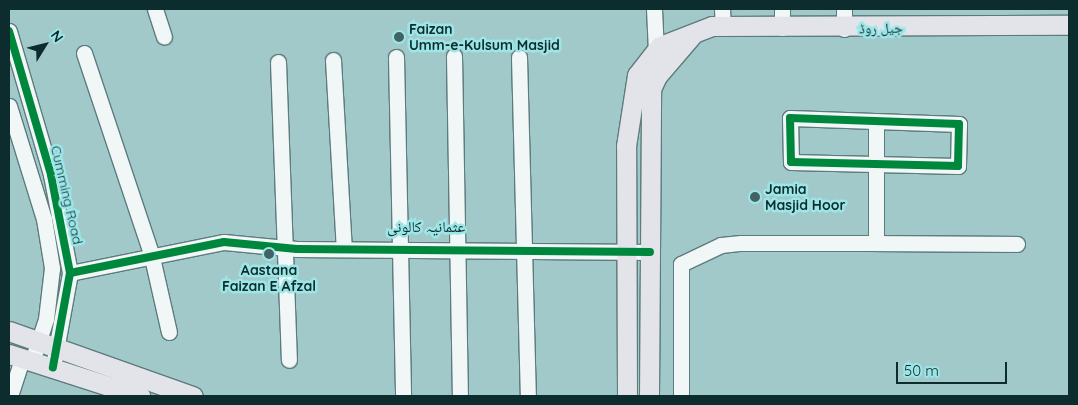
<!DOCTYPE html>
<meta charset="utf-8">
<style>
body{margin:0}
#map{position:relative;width:1078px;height:405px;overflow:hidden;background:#a1c9ca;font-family:Quicksand,"Noto Naskh Arabic",sans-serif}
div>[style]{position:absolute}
.roads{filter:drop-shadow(1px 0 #5e7b7c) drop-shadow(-1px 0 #5e7b7c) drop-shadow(0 1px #5e7b7c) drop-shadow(0 -1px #5e7b7c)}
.minor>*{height:15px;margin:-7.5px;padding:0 7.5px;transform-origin:7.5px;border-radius:7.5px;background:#f1f7f7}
.major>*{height:19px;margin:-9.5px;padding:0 9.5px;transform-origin:9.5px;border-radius:9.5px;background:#e2e4ea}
.cycleway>*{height:8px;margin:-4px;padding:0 4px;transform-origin:4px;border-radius:4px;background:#00873e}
.dots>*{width:14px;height:14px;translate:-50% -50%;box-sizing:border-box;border:2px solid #9de6e8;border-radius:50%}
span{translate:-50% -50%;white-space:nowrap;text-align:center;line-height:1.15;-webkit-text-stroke:5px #9de6e8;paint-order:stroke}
.street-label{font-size:14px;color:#0d2c2d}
.poi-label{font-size:14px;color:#0d2c2d;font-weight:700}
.left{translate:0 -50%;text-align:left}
.neighbourhood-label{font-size:15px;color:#0d2c2d}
.frame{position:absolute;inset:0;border:10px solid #0d2c2d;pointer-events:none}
.north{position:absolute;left:20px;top:20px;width:50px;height:50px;-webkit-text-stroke:4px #9de6e8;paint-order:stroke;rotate:54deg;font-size:14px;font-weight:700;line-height:20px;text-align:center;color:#0d2c2d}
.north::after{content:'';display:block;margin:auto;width:18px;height:22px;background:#0d2c2d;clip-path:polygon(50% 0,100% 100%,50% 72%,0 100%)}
.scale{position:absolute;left:896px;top:362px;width:111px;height:22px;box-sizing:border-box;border:2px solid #0d2c2d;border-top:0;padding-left:6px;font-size:15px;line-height:18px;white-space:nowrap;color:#0d2c2d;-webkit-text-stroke:4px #9de6e8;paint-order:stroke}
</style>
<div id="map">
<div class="roads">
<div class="minor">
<div style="left:155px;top:9px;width:29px;rotate:72deg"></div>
<div style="left:654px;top:9px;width:42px;rotate:87.3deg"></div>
<div style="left:722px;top:9px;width:18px;rotate:87deg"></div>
<div style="left:782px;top:9px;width:19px;rotate:90deg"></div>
<div style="left:844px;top:9px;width:20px;rotate:90deg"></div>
<div style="left:9px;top:31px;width:150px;rotate:73.7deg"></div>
<div style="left:51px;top:175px;width:100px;rotate:79deg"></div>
<div style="left:70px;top:273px;width:96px;rotate:100.3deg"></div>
<div style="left:84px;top:53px;width:211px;rotate:71.5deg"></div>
<div style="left:151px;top:253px;width:81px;rotate:77.2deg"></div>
<div style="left:454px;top:56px;width:340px;rotate:89deg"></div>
<div style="left:396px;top:57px;width:339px;rotate:88.8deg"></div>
<div style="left:519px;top:57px;width:339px;rotate:88.5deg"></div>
<div style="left:333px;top:60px;width:189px;rotate:86.7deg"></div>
<div style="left:278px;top:62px;width:298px;rotate:87.9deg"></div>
<div style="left:9px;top:106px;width:118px;rotate:72.8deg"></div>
<div style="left:44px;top:219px;width:50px;rotate:80.7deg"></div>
<div style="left:52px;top:268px;width:51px;rotate:96.7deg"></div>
<div style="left:46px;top:319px;width:44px;rotate:108.4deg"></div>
<div style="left:790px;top:118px;width:169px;rotate:2deg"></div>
<div style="left:959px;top:124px;width:42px;rotate:91.4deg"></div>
<div style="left:958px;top:166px;width:167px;rotate:-178.6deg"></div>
<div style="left:791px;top:162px;width:44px;rotate:-91.3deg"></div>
<div style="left:876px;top:121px;width:122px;rotate:90deg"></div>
<div style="left:876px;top:243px;width:141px;rotate:0.4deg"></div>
<div style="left:70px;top:273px;width:157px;rotate:-11.4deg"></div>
<div style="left:224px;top:242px;width:73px;rotate:5.5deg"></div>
<div style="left:297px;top:249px;width:353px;rotate:0.5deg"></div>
<div style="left:10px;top:396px;width:40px;rotate:-72deg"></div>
<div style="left:681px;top:396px;width:132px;rotate:-90deg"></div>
<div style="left:681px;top:264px;width:44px;rotate:-25.4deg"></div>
<div style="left:721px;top:245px;width:20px;rotate:-6deg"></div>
<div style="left:741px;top:243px;width:135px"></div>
</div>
<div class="major">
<div style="left:9px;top:331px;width:195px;rotate:19.5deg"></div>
<div style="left:9px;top:354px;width:138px;rotate:17.8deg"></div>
<div style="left:627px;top:396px;width:250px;rotate:-90.2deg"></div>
<div style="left:626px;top:146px;width:72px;rotate:-81.2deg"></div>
<div style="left:637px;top:75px;width:37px;rotate:-52deg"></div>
<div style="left:660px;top:46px;width:56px;rotate:-21deg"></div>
<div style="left:712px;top:26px;width:357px;rotate:-0.2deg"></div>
<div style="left:649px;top:396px;width:307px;rotate:-89.6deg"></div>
<div style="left:651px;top:89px;width:14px;rotate:-65deg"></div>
<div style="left:657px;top:76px;width:55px;rotate:-49.4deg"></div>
</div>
</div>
<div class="cycleway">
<div style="left:9px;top:31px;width:150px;rotate:73.7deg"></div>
<div style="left:51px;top:175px;width:100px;rotate:79deg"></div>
<div style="left:70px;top:273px;width:96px;rotate:100.3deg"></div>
<div style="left:790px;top:118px;width:169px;rotate:2deg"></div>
<div style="left:959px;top:124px;width:42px;rotate:91.4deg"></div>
<div style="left:958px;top:166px;width:167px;rotate:-178.6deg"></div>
<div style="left:791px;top:162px;width:44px;rotate:-91.3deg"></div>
<div style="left:70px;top:273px;width:157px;rotate:-11.4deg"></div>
<div style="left:224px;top:242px;width:73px;rotate:5.5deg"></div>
<div style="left:297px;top:249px;width:353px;rotate:0.5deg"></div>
</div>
<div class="dots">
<div style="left:399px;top:37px;background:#416364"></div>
<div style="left:755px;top:197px;background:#416364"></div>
<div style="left:269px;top:254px;background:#416364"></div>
</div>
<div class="street-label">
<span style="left:881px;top:28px;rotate:-1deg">جیل روڈ</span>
<span style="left:67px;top:195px;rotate:77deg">Cumming Road</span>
</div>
<div class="poi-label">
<span class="left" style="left:409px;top:37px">Faizan<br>Umm-e-Kulsum Masjid</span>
<span class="left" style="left:765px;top:197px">Jamia<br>Masjid Hoor</span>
<span style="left:269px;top:278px">Aastana<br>Faizan E Afzal</span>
</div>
<div class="neighbourhood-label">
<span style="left:426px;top:227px">عثمانیہ کالونی</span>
</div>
<div class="frame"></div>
<div class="north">N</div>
<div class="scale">50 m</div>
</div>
